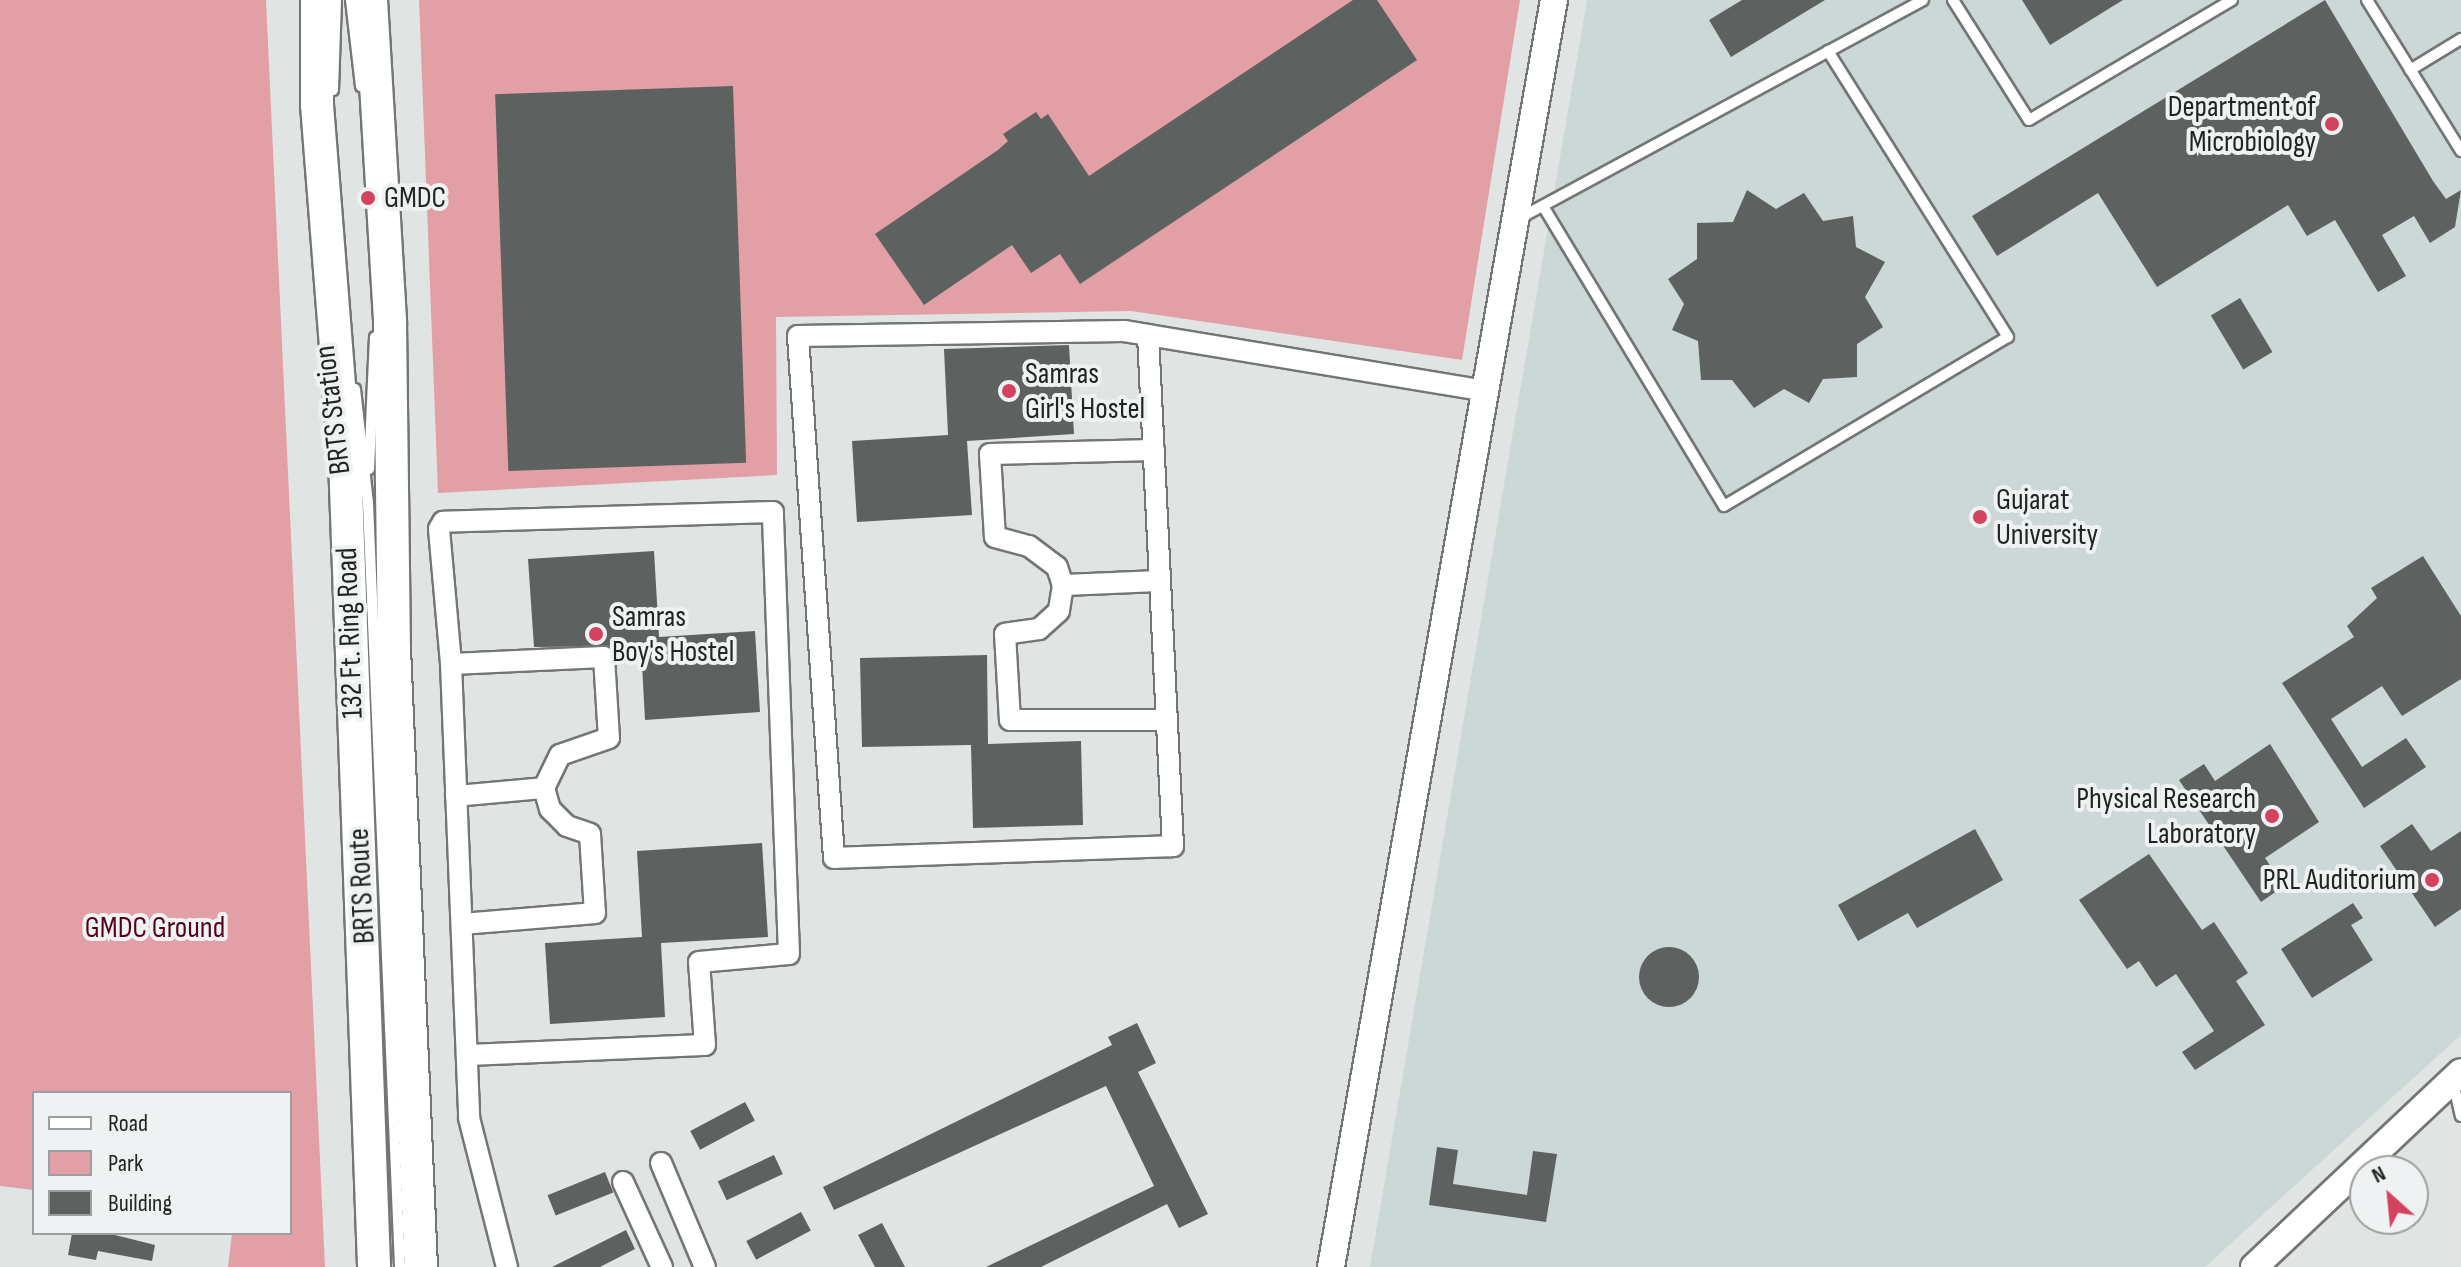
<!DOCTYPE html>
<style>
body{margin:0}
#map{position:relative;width:2461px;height:1267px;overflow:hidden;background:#e0e5e4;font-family:"Sofia Sans Condensed",sans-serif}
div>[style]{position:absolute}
.built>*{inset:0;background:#ccd8d7}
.green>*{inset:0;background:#e2a0a6}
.building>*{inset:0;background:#5d6160;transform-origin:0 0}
.round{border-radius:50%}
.roads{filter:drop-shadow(2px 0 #727675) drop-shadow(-2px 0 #727675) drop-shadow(0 2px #727675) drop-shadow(0 -2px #727675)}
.service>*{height:10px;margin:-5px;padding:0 5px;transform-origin:5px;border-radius:5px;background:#fff}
.minor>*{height:20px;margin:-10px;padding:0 10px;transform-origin:10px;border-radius:10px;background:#fff}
.tertiary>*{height:26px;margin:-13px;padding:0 13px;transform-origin:13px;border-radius:13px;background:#fff}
.primary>*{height:32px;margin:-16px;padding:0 16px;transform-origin:16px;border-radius:16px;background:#fff}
.dots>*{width:22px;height:22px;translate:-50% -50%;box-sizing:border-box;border:4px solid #eef2f2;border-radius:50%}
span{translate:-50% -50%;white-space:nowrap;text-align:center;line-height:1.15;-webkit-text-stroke:8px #eef2f2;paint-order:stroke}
.poi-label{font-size:30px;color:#222323}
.right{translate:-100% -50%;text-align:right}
.left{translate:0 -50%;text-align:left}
.street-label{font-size:30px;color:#222323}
.park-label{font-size:30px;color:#550019}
.legend{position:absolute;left:32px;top:1091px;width:260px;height:144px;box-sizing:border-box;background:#eef2f2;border:2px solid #9c9f9f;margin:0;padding:10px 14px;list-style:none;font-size:24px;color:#222323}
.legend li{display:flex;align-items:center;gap:16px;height:40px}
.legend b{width:40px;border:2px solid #9c9f9f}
.north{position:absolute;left:2349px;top:1155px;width:80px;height:80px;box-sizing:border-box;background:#eef2f2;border:2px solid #9c9f9f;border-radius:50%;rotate:333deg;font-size:22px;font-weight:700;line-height:32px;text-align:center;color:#222323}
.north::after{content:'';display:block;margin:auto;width:28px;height:36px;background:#d34360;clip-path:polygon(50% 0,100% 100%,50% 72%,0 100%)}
</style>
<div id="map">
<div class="built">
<div style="clip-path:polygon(1587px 0,2461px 0,2461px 1035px,2205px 1267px,1370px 1267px)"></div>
</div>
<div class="green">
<div style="clip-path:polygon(0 0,266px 0,325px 1267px,228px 1267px,232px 1233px,290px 1233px,290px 1093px,34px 1093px,34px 1190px,0 1186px)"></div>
<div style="clip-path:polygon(419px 0,1520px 0,1462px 360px,1131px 311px,776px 317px,777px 475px,438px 493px)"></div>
</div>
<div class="building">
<div style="clip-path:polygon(1353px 0,1377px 0,1417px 60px,1080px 284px,1060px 254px,1031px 273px,1012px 245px,924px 305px,875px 234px,998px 150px,1008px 141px,1003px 134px,1036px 112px,1041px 119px,1048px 114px,1089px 176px)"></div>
<div style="clip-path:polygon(1742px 0,1825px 0,1731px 57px,1709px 20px)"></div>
<div style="clip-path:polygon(2022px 0,2123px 0,2050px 45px)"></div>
<div style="clip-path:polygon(2325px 0,2433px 181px,2446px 199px,2461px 190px,2455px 227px,2430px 243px,2414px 216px,2382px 235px,2406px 276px,2378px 292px,2335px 220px,2307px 236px,2288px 205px,2157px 287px,2098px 193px,1997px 256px,1972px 216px)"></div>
<div style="left:733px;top:86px;width:377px;height:238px;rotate:88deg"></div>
<div style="clip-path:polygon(1747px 190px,1776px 209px,1804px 193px,1823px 221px,1853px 216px,1856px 247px,1885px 262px,1865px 297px,1883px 327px,1857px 344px,1857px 377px,1823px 379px,1809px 403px,1784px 389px,1754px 408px,1732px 380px,1701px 380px,1698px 341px,1672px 330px,1684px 304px,1668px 279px,1697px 259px,1697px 223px,1733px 222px)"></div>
<div style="left:2240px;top:298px;width:63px;height:34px;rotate:59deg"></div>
<div style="clip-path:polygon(1069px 345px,1074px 434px,967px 441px,972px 515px,857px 522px,852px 441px,948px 435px,944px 349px)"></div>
<div style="clip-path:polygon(654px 551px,659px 637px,755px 631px,760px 712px,645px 720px,641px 646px,534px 647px,528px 559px)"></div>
<div style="clip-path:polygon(2423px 556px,2461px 616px,2461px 679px,2402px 716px,2382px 686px,2331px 719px,2362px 767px,2406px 738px,2426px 767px,2364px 808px,2282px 683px,2354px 637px,2347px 626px,2377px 598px,2371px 588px)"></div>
<div style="clip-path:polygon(987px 655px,988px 744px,1081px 741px,1083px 825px,973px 828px,971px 745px,862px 747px,860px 658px)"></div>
<div style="clip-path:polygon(2270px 744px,2319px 822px,2265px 858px,2284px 886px,2261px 902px,2179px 780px,2204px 764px,2215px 781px)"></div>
<div style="clip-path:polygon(2412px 824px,2431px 851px,2461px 831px,2461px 909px,2435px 927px,2380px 846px)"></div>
<div style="clip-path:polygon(1975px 829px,2003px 880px,1917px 928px,1908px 913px,1858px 941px,1838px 905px)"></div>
<div style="clip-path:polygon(762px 843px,768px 937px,661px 943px,665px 1017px,550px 1024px,545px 943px,642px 937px,637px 851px)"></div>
<div style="clip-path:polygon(2149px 854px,2202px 930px,2214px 922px,2248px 973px,2236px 981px,2265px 1025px,2195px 1070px,2182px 1052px,2214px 1031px,2176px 974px,2156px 987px,2139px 961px,2127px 969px,2079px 900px)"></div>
<div style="clip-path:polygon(2353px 903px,2363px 918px,2351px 925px,2373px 960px,2312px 998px,2281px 949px)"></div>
<div class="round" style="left:1639px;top:947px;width:60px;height:60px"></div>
<div style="clip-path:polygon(1137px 1023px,1156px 1063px,1138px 1072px,1208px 1214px,1179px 1228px,1167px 1204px,1041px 1267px,986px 1267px,1154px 1186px,1106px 1086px,834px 1210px,823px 1187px,1112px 1045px,1108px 1037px)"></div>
<div style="left:745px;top:1102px;width:21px;height:62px;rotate:62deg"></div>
<div style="clip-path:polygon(1437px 1147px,1458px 1150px,1453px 1184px,1527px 1195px,1533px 1151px,1557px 1154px,1546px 1222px,1429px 1205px)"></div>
<div style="left:774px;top:1155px;width:21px;height:62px;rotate:65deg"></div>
<div style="left:605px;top:1172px;width:22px;height:62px;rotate:68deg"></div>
<div style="left:801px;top:1212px;width:21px;height:62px;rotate:62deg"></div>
<div style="clip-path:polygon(882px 1223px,905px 1267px,875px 1267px,858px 1235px)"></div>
<div style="clip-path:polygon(626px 1230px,635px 1249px,600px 1267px,552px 1267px)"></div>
<div style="clip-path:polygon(72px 1233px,107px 1233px,155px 1245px,152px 1261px,98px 1251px,96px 1260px,68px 1255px)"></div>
</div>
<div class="roads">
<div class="service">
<div style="left:351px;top:0;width:87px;rotate:83.4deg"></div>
<div style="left:1953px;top:0;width:142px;rotate:57.7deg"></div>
<div style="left:2029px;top:120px;width:236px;rotate:-30.6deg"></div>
<div style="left:2367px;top:0;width:178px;rotate:58.1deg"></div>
<div style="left:2410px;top:70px;width:60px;rotate:-31.3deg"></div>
<div style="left:333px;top:90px;width:90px;rotate:-88.1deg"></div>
<div style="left:1543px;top:206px;width:350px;rotate:58.9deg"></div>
<div style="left:1724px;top:506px;width:330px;rotate:-30.8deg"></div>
<div style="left:2008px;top:337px;width:338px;rotate:-122.2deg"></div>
<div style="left:1520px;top:218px;width:458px;rotate:-28.4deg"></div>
<div style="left:355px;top:389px;width:115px;rotate:83.5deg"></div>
<div style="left:368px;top:503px;width:765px;rotate:87.6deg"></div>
<div style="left:369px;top:469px;width:132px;rotate:-87.4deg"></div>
<div style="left:2453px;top:1082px;width:35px;rotate:77deg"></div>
</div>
<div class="minor">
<div style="left:1148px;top:335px;width:512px;rotate:87.2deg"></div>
<div style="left:1173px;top:846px;width:339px;rotate:178deg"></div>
<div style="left:834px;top:858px;width:523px;rotate:-93.95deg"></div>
<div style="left:798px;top:336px;width:326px;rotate:-0.9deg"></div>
<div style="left:1124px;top:331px;width:24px;rotate:9deg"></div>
<div style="left:1148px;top:335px;width:342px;rotate:9.4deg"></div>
<div style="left:1154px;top:450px;width:164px;rotate:178.6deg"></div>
<div style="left:990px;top:454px;width:83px;rotate:86.6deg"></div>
<div style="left:995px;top:537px;width:35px;rotate:15deg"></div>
<div style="left:1029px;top:546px;width:35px;rotate:37deg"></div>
<div style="left:1057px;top:567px;width:19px;rotate:72deg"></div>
<div style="left:1063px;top:585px;width:26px;rotate:99deg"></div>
<div style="left:1059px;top:611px;width:27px;rotate:138deg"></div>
<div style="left:1039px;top:629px;width:34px;rotate:172deg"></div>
<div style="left:1005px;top:634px;width:86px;rotate:86.7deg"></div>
<div style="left:1010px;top:720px;width:157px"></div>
<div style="left:1063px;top:585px;width:97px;rotate:-2.4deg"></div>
<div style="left:451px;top:664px;width:153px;rotate:-2.6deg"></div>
<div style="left:604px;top:657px;width:81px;rotate:86.5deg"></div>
<div style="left:609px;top:738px;width:52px;rotate:160.9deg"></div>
<div style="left:560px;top:755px;width:37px;rotate:116deg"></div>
<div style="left:544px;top:788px;width:22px;rotate:74deg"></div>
<div style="left:550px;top:809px;width:24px;rotate:45deg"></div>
<div style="left:567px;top:826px;width:24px;rotate:19deg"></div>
<div style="left:590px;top:834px;width:79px;rotate:86.4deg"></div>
<div style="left:595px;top:913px;width:133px;rotate:175.3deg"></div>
<div style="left:456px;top:796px;width:88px;rotate:-5.2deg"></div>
<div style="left:467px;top:1055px;width:238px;rotate:-2.4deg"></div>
<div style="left:705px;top:1045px;width:83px;rotate:-94.1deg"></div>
<div style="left:699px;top:962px;width:90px;rotate:-5.1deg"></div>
<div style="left:789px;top:954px;width:442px;rotate:-92.1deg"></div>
<div style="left:773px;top:512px;width:330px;rotate:178.3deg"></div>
<div style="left:443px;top:522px;width:8px;rotate:120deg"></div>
<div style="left:439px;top:529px;width:136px;rotate:84.9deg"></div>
<div style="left:451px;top:664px;width:454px;rotate:87.7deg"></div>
<div style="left:469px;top:1118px;width:154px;rotate:75.7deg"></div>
<div style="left:661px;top:1163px;width:113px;rotate:67.1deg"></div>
<div style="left:623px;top:1182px;width:94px;rotate:65.4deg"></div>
</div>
<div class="tertiary">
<div style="left:1331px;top:1267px;width:1286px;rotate:-80.02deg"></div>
<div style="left:2254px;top:1267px;width:284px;rotate:-43.3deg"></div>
</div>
<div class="primary">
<div style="left:317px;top:0;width:105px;rotate:90deg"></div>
<div style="left:317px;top:105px;width:355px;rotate:85.5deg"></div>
<div style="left:345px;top:459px;width:809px;rotate:87.94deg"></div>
<div style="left:371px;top:0;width:324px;rotate:86.6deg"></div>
<div style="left:390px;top:323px;width:326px;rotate:89.3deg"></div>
<div style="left:394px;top:649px;width:619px;rotate:87.5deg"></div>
</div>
</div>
<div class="dots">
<div style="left:2332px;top:124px;background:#d34360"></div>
<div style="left:368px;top:198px;background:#d34360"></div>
<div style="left:1009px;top:391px;background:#d34360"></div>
<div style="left:1980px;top:517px;background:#d34360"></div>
<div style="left:596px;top:634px;background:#d34360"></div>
<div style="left:2272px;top:816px;background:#d34360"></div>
<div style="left:2432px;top:880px;background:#d34360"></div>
</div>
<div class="poi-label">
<span class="right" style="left:2316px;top:124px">Department of<br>Microbiology</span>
<span class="left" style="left:384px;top:198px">GMDC</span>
<span class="left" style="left:1025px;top:391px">Samras<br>Girl's Hostel</span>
<span class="left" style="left:1996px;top:517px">Gujarat<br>University</span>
<span class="left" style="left:612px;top:634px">Samras<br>Boy's Hostel</span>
<span class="right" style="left:2256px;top:816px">Physical Research<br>Laboratory</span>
<span class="right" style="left:2416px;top:880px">PRL Auditorium</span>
</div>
<div class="street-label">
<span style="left:333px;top:410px;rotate:-97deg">BRTS Station</span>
<span style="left:350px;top:633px;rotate:-92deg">132 Ft. Ring Road</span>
<span style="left:362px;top:886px;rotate:-93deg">BRTS Route</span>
</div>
<div class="park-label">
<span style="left:155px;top:928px">GMDC Ground</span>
</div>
<ul class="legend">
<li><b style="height:10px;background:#fff"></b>Road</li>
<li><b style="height:22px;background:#e2a0a6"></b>Park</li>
<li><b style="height:22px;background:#5d6160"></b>Building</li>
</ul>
<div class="north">N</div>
</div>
